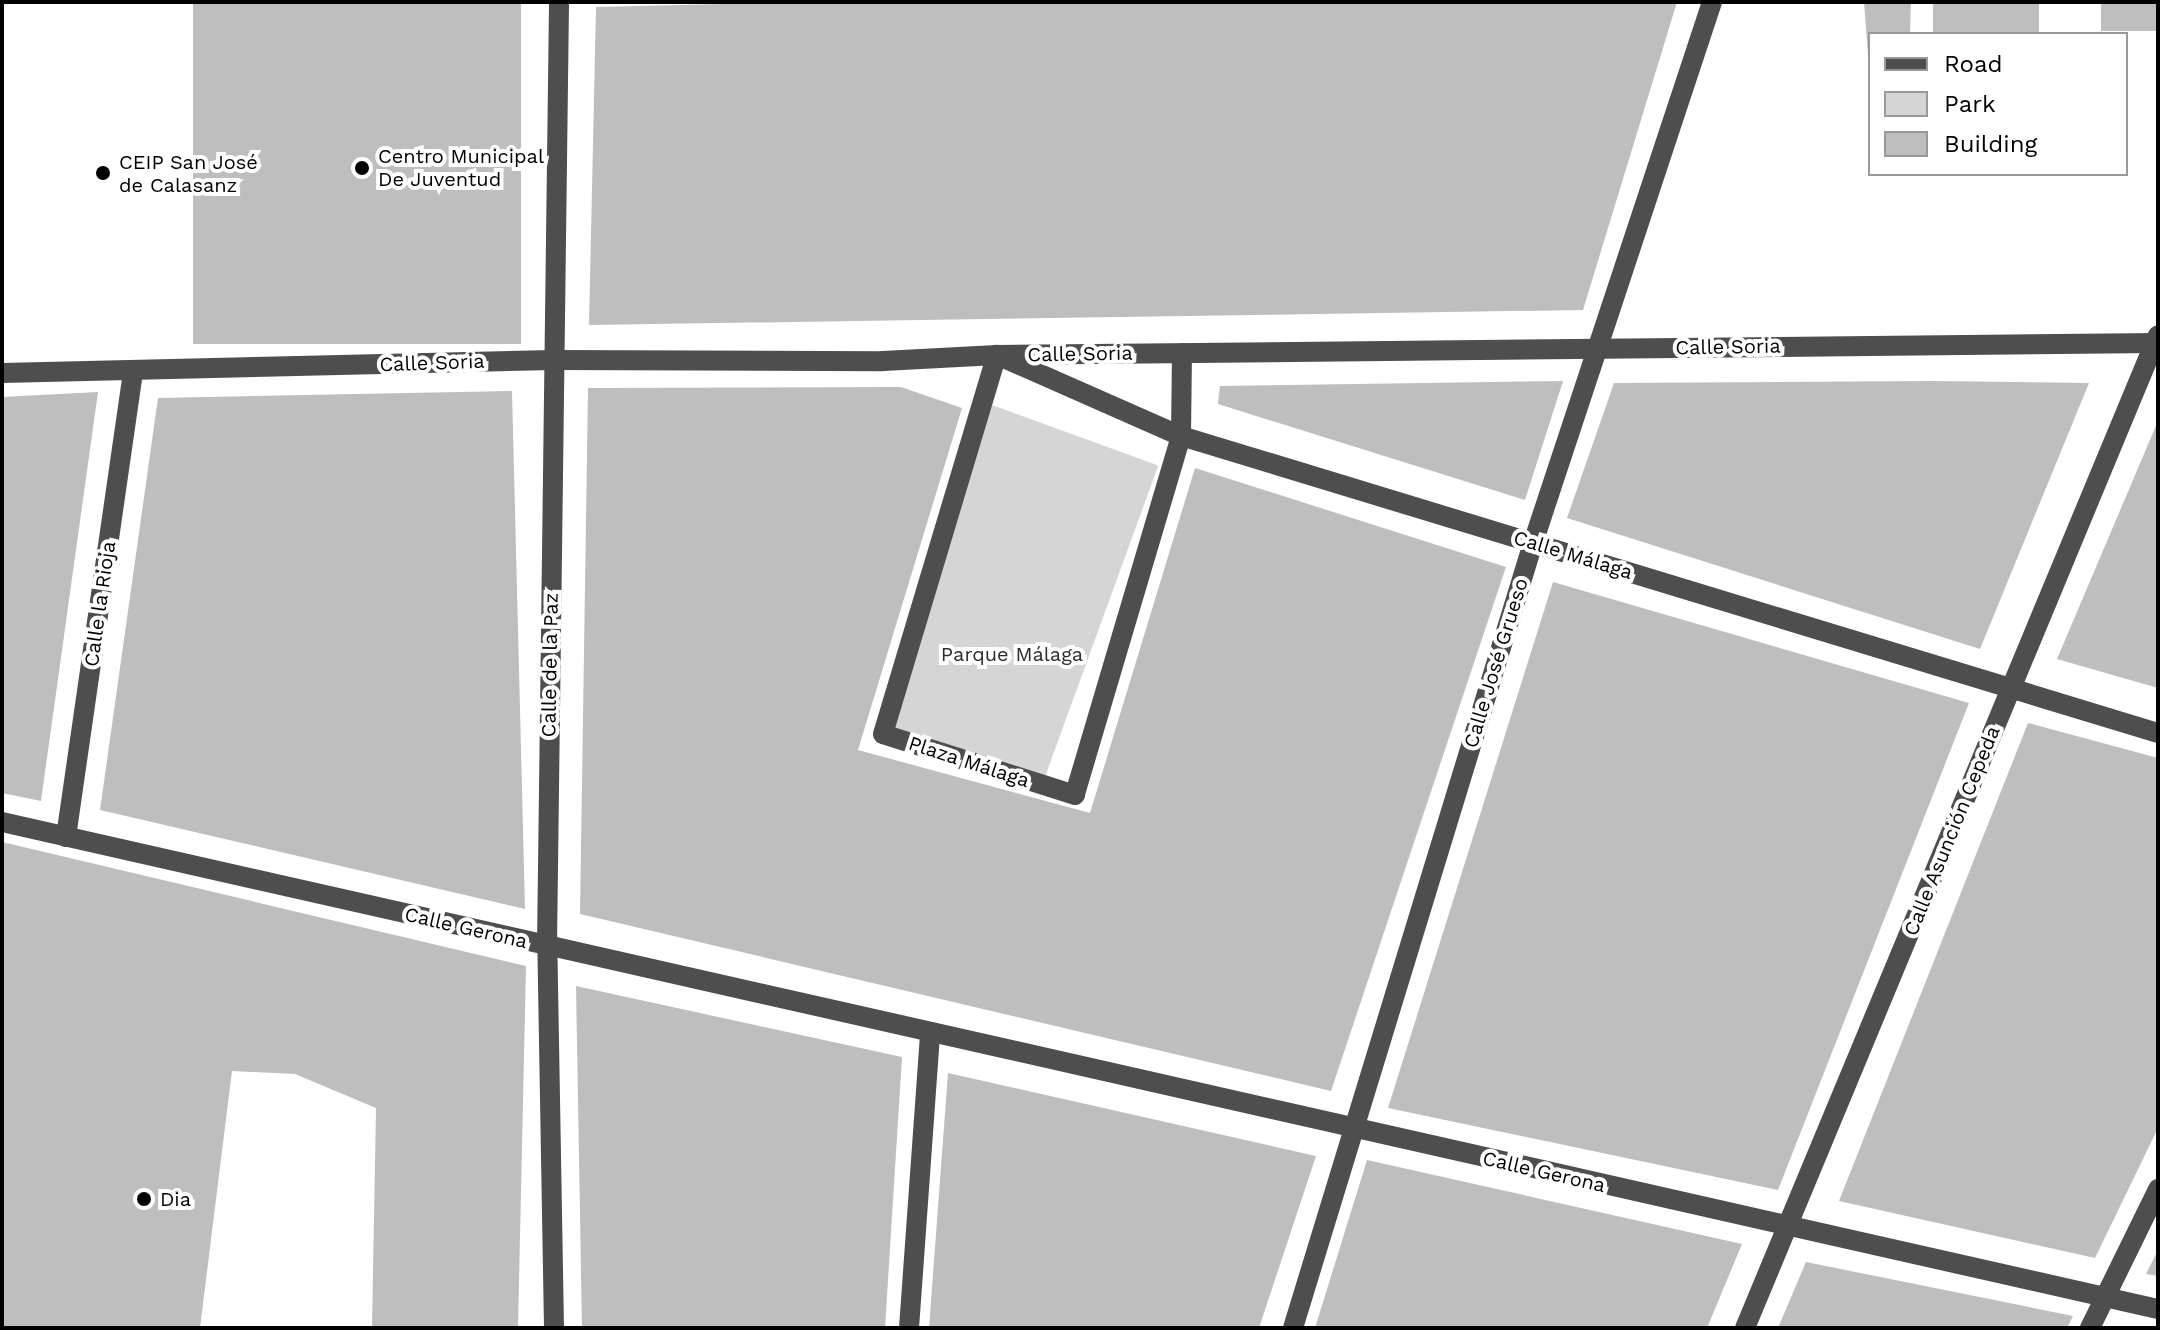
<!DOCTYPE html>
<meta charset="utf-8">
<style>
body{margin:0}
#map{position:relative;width:2160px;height:1330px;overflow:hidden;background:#fff;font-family:"Work Sans",sans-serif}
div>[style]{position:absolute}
.green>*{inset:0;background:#d5d5d5;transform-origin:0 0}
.building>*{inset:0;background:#bebebe;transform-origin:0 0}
.minor>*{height:20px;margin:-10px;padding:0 10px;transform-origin:10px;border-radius:10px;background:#4e4e4e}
.dots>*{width:22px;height:22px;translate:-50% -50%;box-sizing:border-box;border:4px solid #fff;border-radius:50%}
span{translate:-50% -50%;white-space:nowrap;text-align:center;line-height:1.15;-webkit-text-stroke:8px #fff;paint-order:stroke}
.poi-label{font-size:20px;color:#000}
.left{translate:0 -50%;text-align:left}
.street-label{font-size:20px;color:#000}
.park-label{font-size:20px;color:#2c2c2c}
.frame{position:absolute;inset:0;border:4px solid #000;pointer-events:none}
.legend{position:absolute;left:1868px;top:32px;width:260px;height:144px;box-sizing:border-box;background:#fff;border:2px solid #999;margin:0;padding:10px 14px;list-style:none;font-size:24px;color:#000}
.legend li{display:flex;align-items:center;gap:16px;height:40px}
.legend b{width:40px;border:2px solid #999}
</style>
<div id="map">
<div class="green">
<div style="left:992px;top:405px;width:177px;height:339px;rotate:20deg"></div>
</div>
<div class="building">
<div style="left:193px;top:2px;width:328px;height:342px"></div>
<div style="clip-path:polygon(808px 2px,1677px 2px,1583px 310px,589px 325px,596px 7px)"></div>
<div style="clip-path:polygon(1864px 2px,1911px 2px,1910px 34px,1870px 34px,1870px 81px)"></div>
<div style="left:1933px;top:2px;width:106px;height:32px"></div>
<div style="left:2101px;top:2px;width:57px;height:29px"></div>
<div style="clip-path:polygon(1563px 381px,1525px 500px,1218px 404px,1220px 386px)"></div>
<div style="clip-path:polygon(1933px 381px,2089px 383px,1980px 649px,1567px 518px,1614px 383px)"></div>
<div style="clip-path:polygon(901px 387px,962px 408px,858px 750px,1090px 813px,1195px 468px,1506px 567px,1331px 1091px,580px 914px,588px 388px)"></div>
<div style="clip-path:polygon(512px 391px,525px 909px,100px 810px,158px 398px)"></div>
<div style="clip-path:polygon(98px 392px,41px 801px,2px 793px,2px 397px)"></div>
<div style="clip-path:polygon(2158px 421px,2158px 688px,2057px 659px)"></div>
<div style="clip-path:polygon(1553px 582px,1969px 703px,1778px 1190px,1388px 1108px)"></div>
<div style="clip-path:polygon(2028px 723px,2158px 758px,2158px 1128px,2095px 1258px,1839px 1201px)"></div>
<div style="clip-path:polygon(2px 842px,526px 966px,518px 1328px,372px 1328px,376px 1108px,295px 1074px,232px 1071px,200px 1328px,2px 1328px)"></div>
<div style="clip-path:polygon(576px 986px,902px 1057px,885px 1328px,582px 1328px)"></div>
<div style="clip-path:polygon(948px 1073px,1316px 1156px,1259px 1328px,929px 1328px)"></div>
<div style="clip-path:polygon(1367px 1160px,1742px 1244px,1707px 1328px,1315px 1328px)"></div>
<div style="clip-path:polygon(2158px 1250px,2158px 1276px,2146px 1274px)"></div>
<div style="clip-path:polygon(1806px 1262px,2073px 1316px,2067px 1328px,1778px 1328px)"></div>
</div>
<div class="minor">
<div style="left:1182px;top:353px;width:83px;rotate:90.7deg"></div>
<div style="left:1181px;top:436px;width:374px;rotate:106.5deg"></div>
<div style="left:1075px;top:795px;width:201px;rotate:-162.4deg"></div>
<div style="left:883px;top:734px;width:396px;rotate:-73.3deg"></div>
<div style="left:997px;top:355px;width:201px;rotate:23.8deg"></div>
<div style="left:1181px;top:436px;width:1021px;rotate:16.91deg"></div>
<div style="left:2px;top:373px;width:552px;rotate:-1.35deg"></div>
<div style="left:554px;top:360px;width:329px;rotate:0.2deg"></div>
<div style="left:883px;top:361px;width:114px;rotate:-3deg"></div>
<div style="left:997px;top:355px;width:1161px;rotate:-0.59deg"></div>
<div style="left:2px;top:822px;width:2210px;rotate:12.73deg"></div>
<div style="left:66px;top:837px;width:470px;rotate:-81.8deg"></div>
<div style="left:554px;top:1328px;width:382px;rotate:-91deg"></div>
<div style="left:547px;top:946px;width:944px;rotate:-89.27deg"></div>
<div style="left:909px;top:1328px;width:294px;rotate:-85.9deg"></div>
<div style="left:1293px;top:1328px;width:821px;rotate:-73deg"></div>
<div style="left:1533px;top:543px;width:570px;rotate:-71.69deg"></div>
<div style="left:1745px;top:1328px;width:1075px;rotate:-67.42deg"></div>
<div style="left:2090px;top:1328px;width:155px;rotate:-63.9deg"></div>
</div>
<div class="dots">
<div style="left:362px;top:168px;background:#000"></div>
<div style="left:103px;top:173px;background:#000"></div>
<div style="left:144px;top:1199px;background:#000"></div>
</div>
<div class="poi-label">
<span class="left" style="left:378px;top:168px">Centro Municipal<br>De Juventud</span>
<span class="left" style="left:119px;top:174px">CEIP San José<br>de Calasanz</span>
<span class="left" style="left:160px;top:1199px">Dia</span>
</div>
<div class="street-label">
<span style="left:1728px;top:347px;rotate:-1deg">Calle Soria</span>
<span style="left:1080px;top:354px;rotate:-1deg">Calle Soria</span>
<span style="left:432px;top:363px;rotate:-2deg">Calle Soria</span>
<span style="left:1573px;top:555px;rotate:17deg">Calle Málaga</span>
<span style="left:100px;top:604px;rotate:-82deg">Calle la Rioja</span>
<span style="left:1496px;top:663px;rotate:-73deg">Calle José Grueso</span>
<span style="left:550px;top:665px;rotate:-89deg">Calle de la Paz</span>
<span style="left:969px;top:762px;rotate:18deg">Plaza Málaga</span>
<span style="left:1952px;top:831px;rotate:-68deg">Calle Asunción Cepeda</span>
<span style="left:466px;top:928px;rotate:13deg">Calle Gerona</span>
<span style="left:1544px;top:1172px;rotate:13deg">Calle Gerona</span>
</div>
<div class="park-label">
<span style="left:1012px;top:654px">Parque Málaga</span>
</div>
<div class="frame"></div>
<ul class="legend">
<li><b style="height:10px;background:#4e4e4e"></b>Road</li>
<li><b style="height:22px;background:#d5d5d5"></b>Park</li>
<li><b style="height:22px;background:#bebebe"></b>Building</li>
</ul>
</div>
